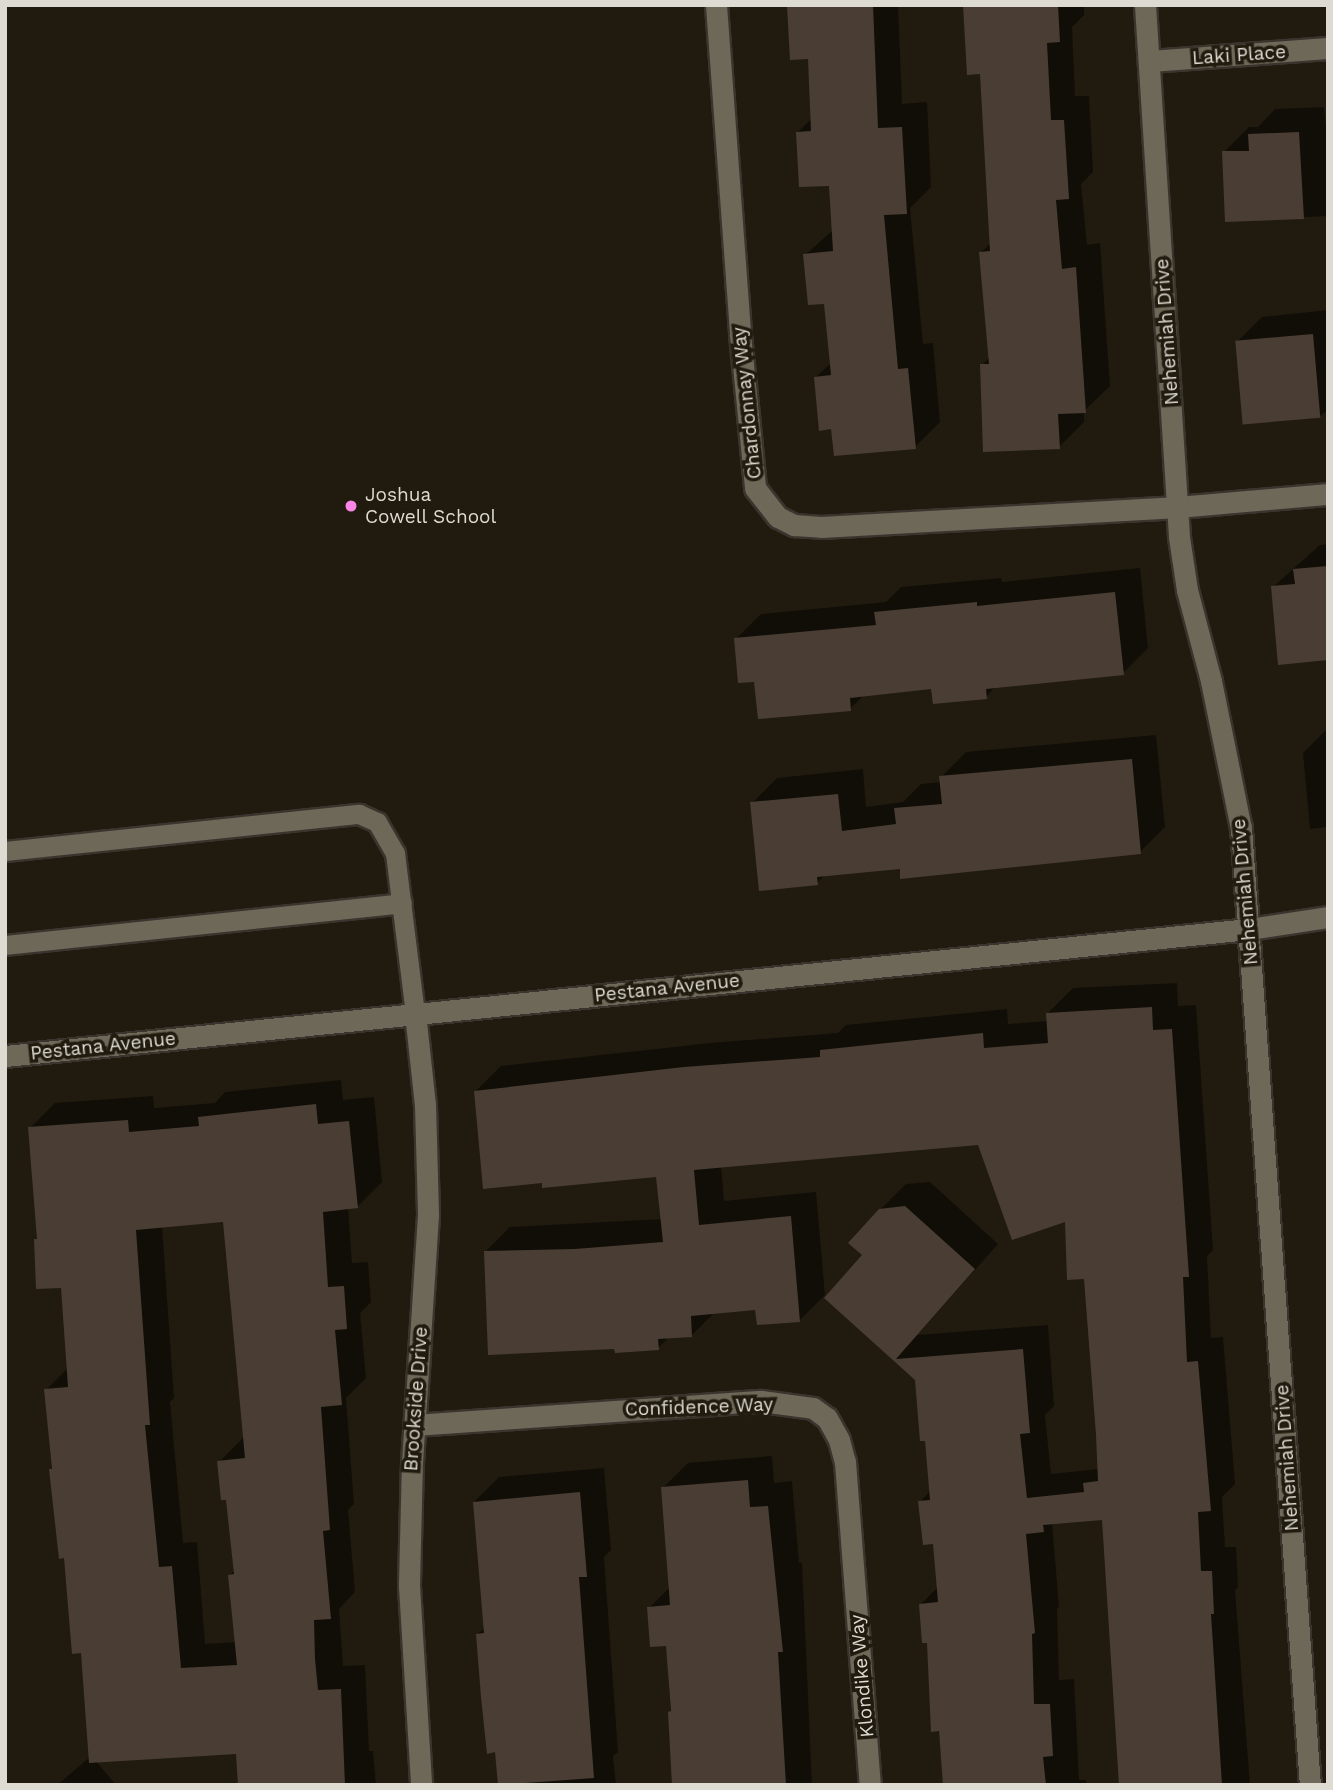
<!DOCTYPE html>
<style>
body{margin:0}
#map{position:relative;width:1333px;height:1790px;overflow:hidden;background:#211b0f;font-family:"Work Sans",sans-serif}
div>[style]{position:absolute}
.shadow>*{inset:0;background:#0007}
.building>*{inset:0;background:#4a3e34;transform-origin:0 0}
.roads{filter:drop-shadow(2px 0 #39352e) drop-shadow(-2px 0 #39352e) drop-shadow(0 2px #39352e) drop-shadow(0 -2px #39352e)}
.service>*{height:19px;margin:-9.5px;padding:0 9.5px;transform-origin:9.5px;border-radius:9.5px;background:#6e6859}
.minor>*{height:21px;margin:-10.5px;padding:0 10.5px;transform-origin:10.5px;border-radius:10.5px;background:#6e6859}
.tertiary>*{height:21px;margin:-10.5px;padding:0 10.5px;transform-origin:10.5px;border-radius:10.5px;background:#6e6859}
.dots>*{width:19px;height:19px;translate:-50% -50%;box-sizing:border-box;border:4px solid #211b0f;border-radius:50%}
span{translate:-50% -50%;white-space:nowrap;text-align:center;line-height:1.15;-webkit-text-stroke:7px #211b0f;paint-order:stroke}
.street-label{font-size:19px;color:#dedbd2}
.poi-label{font-size:19px;color:#dedbd2}
.left{translate:0 -50%;text-align:left}
.frame{position:absolute;inset:0;border:7px solid #dedbd2;pointer-events:none}
</style>
<div id="map">
<div class="shadow">
<div style="clip-path:polygon(791px 5px,898px 5px,902px 104px,927px 102px,931px 187px,910px 208px,923px 344px,933px 343px,940px 422px,915px 447px,833px 427px,816px 377px,832px 362px,826px 302px,805px 255px,833px 230px,831px 184px,798px 132px,812px 118px,810px 57px)"></div>
<div style="clip-path:polygon(964px 5px,1084px 5px,1084px 15px,1072px 27px,1075px 96px,1089px 96px,1093px 172px,1081px 184px,1087px 245px,1100px 243px,1110px 386px,1084px 411px,1084px 422px,1059px 447px,982px 365px,990px 357px,981px 252px,991px 243px,982px 73px)"></div>
<div style="clip-path:polygon(1324px 107px,1328px 148px,1328px 216px,1227px 221px,1224px 152px,1249px 127px,1258px 127px,1275px 109px)"></div>
<div style="clip-path:polygon(1328px 310px,1328px 410px,1320px 416px,1237px 342px,1262px 317px)"></div>
<div style="clip-path:polygon(1328px 544px,1328px 659px,1273px 587px,1320px 545px)"></div>
<div style="clip-path:polygon(1140px 568px,1148px 648px,1123px 673px,996px 686px,986px 697px,933px 688px,865px 694px,850px 709px,756px 680px,736px 639px,761px 614px,886px 602px,901px 587px,1001px 578px,1002px 582px)"></div>
<div style="clip-path:polygon(1328px 728px,1328px 827px,1310px 829px,1303px 753px)"></div>
<div style="clip-path:polygon(1156px 735px,1165px 827px,1140px 852px,826px 874px,817px 883px,752px 803px,777px 778px,863px 769px,866px 807px,903px 802px,921px 784px,942px 782px,941px 777px,966px 752px)"></div>
<div style="clip-path:polygon(1177px 983px,1178px 1006px,1196px 1005px,1213px 1250px,1207px 1256px,1211px 1338px,1223px 1337px,1235px 1484px,1222px 1497px,1225px 1547px,1236px 1547px,1238px 1587px,1235px 1590px,1250px 1785px,1122px 1785px,1104px 1518px,1052px 1522px,1059px 1607px,1057px 1609px,1059px 1680px,1074px 1679px,1079px 1780px,1086px 1780px,1087px 1785px,945px 1785px,928px 1641px,921px 1604px,938px 1587px,934px 1542px,920px 1502px,931px 1490px,917px 1379px,827px 1298px,864px 1255px,880px 1210px,906px 1184px,930px 1182px,998px 1244px,917px 1335px,1048px 1325px,1054px 1406px,1045px 1415px,1051px 1474px,1099px 1469px,1086px 1277px,1067px 1219px,979px 1143px,721px 1166px,724px 1201px,816px 1192px,825px 1295px,800px 1320px,757px 1308px,715px 1312px,692px 1335px,669px 1337px,658px 1348px,616px 1347px,485px 1252px,510px 1227px,663px 1219px,658px 1175px,543px 1182px,476px 1091px,501px 1066px,710px 1043px,838px 1033px,846px 1025px,1007px 1009px,1008px 1024px,1048px 1021px,1048px 1013px,1073px 988px)"></div>
<div style="clip-path:polygon(evenodd,341px 1080px,343px 1100px,374px 1097px,382px 1182px,357px 1207px,348px 1207px,352px 1263px,368px 1262px,371px 1302px,360px 1313px,366px 1378px,346px 1398px,354px 1504px,348px 1510px,355px 1592px,339px 1609px,343px 1666px,365px 1665px,369px 1751px,373px 1751px,376px 1785px,240px 1785px,237px 1752px,96px 1761px,116px 1785px,57px 1785px,90px 1757px,83px 1651px,55px 1516px,46px 1390px,69px 1367px,63px 1286px,36px 1239px,39px 1236px,30px 1128px,55px 1103px,153px 1096px,154px 1108px,215px 1103px,225px 1092px,341px 1080px,225px 1220px,245px 1436px,219px 1462px,228px 1498px,235px 1570px,230px 1575px,237px 1642px,205px 1644px,197px 1542px,183px 1543px,170px 1402px,174px 1398px,162px 1226px,225px 1220px)"></div>
<div style="clip-path:polygon(772px 1456px,774px 1483px,792px 1481px,799px 1563px,802px 1562px,812px 1785px,674px 1785px,667px 1644px,649px 1608px,671px 1586px,663px 1488px,688px 1463px)"></div>
<div style="clip-path:polygon(604px 1468px,611px 1550px,604px 1557px,618px 1752px,613px 1756px,616px 1785px,500px 1785px,478px 1634px,485px 1627px,474px 1502px,499px 1477px)"></div>
</div>
<div class="building">
<div style="clip-path:polygon(873px 5px,878px 128px,902px 127px,907px 214px,884px 215px,898px 369px,908px 368px,916px 449px,834px 456px,831px 429px,819px 431px,814px 377px,831px 375px,824px 304px,808px 305px,803px 254px,833px 251px,829px 186px,799px 187px,796px 132px,811px 131px,808px 59px,790px 60px,787px 6px)"></div>
<div style="clip-path:polygon(963px 5px,1058px 5px,1060px 42px,1047px 43px,1051px 120px,1064px 120px,1069px 199px,1056px 200px,1062px 269px,1076px 267px,1086px 413px,1058px 414px,1060px 449px,983px 452px,980px 364px,989px 364px,979px 252px,990px 251px,980px 74px,967px 75px)"></div>
<div style="clip-path:polygon(1299px 132px,1304px 219px,1225px 222px,1222px 151px,1249px 151px,1248px 134px)"></div>
<div style="left:1313px;top:334px;width:84px;height:78px;rotate:85deg"></div>
<div style="clip-path:polygon(1328px 566px,1328px 660px,1278px 665px,1271px 586px,1295px 584px,1293px 569px)"></div>
<div style="clip-path:polygon(1115px 592px,1124px 675px,986px 689px,987px 699px,933px 704px,931px 689px,850px 698px,851px 711px,758px 719px,754px 682px,738px 683px,734px 638px,876px 625px,874px 612px,977px 602px,977px 606px)"></div>
<div style="clip-path:polygon(1132px 759px,1141px 854px,900px 879px,900px 869px,817px 877px,818px 885px,759px 891px,750px 802px,838px 794px,842px 831px,896px 824px,894px 808px,942px 804px,939px 776px)"></div>
<div style="clip-path:polygon(1152px 1007px,1153px 1030px,1172px 1029px,1189px 1277px,1183px 1277px,1187px 1362px,1198px 1361px,1211px 1511px,1198px 1512px,1201px 1571px,1212px 1571px,1214px 1614px,1211px 1614px,1222px 1785px,1119px 1785px,1102px 1520px,1043px 1525px,1044px 1532px,1026px 1534px,1035px 1633px,1032px 1634px,1034px 1704px,1050px 1704px,1053px 1756px,1043px 1757px,1046px 1785px,943px 1785px,939px 1731px,931px 1732px,927px 1643px,922px 1643px,919px 1604px,938px 1602px,933px 1544px,923px 1545px,918px 1501px,930px 1500px,925px 1441px,920px 1441px,915px 1380px,824px 1298px,862px 1255px,848px 1243px,879px 1209px,905px 1206px,975px 1269px,896px 1359px,1023px 1349px,1030px 1433px,1020px 1434px,1027px 1498px,1084px 1492px,1083px 1483px,1098px 1481px,1096px 1435px,1084px 1279px,1067px 1280px,1065px 1222px,1012px 1240px,978px 1145px,694px 1170px,699px 1225px,791px 1216px,800px 1322px,757px 1325px,755px 1310px,691px 1316px,692px 1337px,658px 1339px,659px 1350px,615px 1353px,614px 1349px,488px 1355px,484px 1251px,575px 1249px,663px 1242px,656px 1177px,542px 1188px,542px 1183px,483px 1189px,474px 1091px,684px 1067px,820px 1057px,820px 1050px,983px 1033px,984px 1048px,1048px 1043px,1046px 1013px)"></div>
<div style="clip-path:polygon(evenodd,316px 1104px,318px 1124px,349px 1121px,358px 1208px,323px 1212px,328px 1287px,344px 1286px,347px 1329px,335px 1330px,342px 1405px,321px 1407px,330px 1530px,323px 1531px,331px 1619px,314px 1620px,315px 1659px,318px 1690px,341px 1689px,345px 1785px,238px 1785px,236px 1754px,89px 1763px,81px 1653px,72px 1654px,64px 1558px,59px 1559px,49px 1469px,52px 1469px,44px 1389px,68px 1387px,61px 1288px,36px 1289px,34px 1239px,37px 1239px,28px 1127px,128px 1120px,129px 1132px,199px 1126px,198px 1117px,316px 1104px,223px 1222px,245px 1458px,217px 1461px,221px 1500px,226px 1500px,234px 1574px,228px 1575px,237px 1665px,181px 1668px,172px 1566px,159px 1567px,145px 1425px,150px 1425px,136px 1230px,223px 1222px)"></div>
<div style="clip-path:polygon(748px 1480px,750px 1507px,768px 1506px,783px 1652px,778px 1652px,786px 1785px,672px 1785px,668px 1712px,671px 1711px,666px 1646px,650px 1647px,647px 1607px,670px 1605px,661px 1487px)"></div>
<div style="clip-path:polygon(580px 1492px,587px 1577px,579px 1577px,594px 1778px,498px 1785px,495px 1752px,487px 1754px,481px 1697px,476px 1634px,484px 1633px,473px 1502px)"></div>
</div>
<div class="roads">
<div class="service">
<div style="left:5px;top:851px;width:356px;rotate:-6deg"></div>
<div style="left:359px;top:814px;width:20px;rotate:24deg"></div>
<div style="left:377px;top:822px;width:36px;rotate:60deg"></div>
<div style="left:395px;top:853px;width:161px;rotate:82.9deg"></div>
<div style="left:5px;top:945px;width:399px;rotate:-6deg"></div>
</div>
<div class="minor">
<div style="left:716px;top:5px;width:330px;rotate:85.8deg"></div>
<div style="left:740px;top:334px;width:155px;rotate:84.4deg"></div>
<div style="left:755px;top:488px;width:37px;rotate:52deg"></div>
<div style="left:778px;top:517px;width:18px;rotate:27deg"></div>
<div style="left:794px;top:525px;width:27px;rotate:4deg"></div>
<div style="left:821px;top:527px;width:358px;rotate:-3.2deg"></div>
<div style="left:1178px;top:507px;width:151px;rotate:-5deg"></div>
<div style="left:1150px;top:61px;width:178px;rotate:-4.2deg"></div>
<div style="left:415px;top:1013px;width:93px;rotate:83.8deg"></div>
<div style="left:425px;top:1105px;width:110px;rotate:88.4deg"></div>
<div style="left:428px;top:1215px;width:247px;rotate:93.7deg"></div>
<div style="left:412px;top:1461px;width:125px;rotate:91.4deg"></div>
<div style="left:409px;top:1586px;width:199px;rotate:86.5deg"></div>
<div style="left:414px;top:1425px;width:348px;rotate:-4deg"></div>
<div style="left:761px;top:1401px;width:52px;rotate:7.7deg"></div>
<div style="left:813px;top:1408px;width:17px;rotate:36deg"></div>
<div style="left:827px;top:1418px;width:25px;rotate:61deg"></div>
<div style="left:839px;top:1440px;width:23px;rotate:75deg"></div>
<div style="left:845px;top:1462px;width:324px;rotate:85.6deg"></div>
</div>
<div class="tertiary">
<div style="left:1145px;top:5px;width:533px;rotate:86.34deg"></div>
<div style="left:1179px;top:537px;width:54px;rotate:81.4deg"></div>
<div style="left:1187px;top:590px;width:94px;rotate:75.2deg"></div>
<div style="left:1211px;top:681px;width:150px;rotate:78.5deg"></div>
<div style="left:1241px;top:828px;width:959px;rotate:85.88deg"></div>
<div style="left:5px;top:1056px;width:1250px;rotate:-5.83deg"></div>
<div style="left:1249px;top:929px;width:80px;rotate:-8.6deg"></div>
</div>
</div>
<div class="dots">
<div style="left:351px;top:506px;background:#fb86e5"></div>
</div>
<div class="street-label">
<span style="left:1239px;top:55px;rotate:-4deg">Laki Place</span>
<span style="left:1167px;top:332px;rotate:-94deg">Nehemiah Drive</span>
<span style="left:747px;top:403px;rotate:-96deg">Chardonnay Way</span>
<span style="left:1245px;top:892px;rotate:-95deg">Nehemiah Drive</span>
<span style="left:667px;top:988px;rotate:-6deg">Pestana Avenue</span>
<span style="left:103px;top:1046px;rotate:-6deg">Pestana Avenue</span>
<span style="left:416px;top:1399px;rotate:-86deg">Brookside Drive</span>
<span style="left:699px;top:1407px;rotate:-2deg">Confidence Way</span>
<span style="left:1287px;top:1458px;rotate:-94deg">Nehemiah Drive</span>
<span style="left:862px;top:1676px;rotate:-95deg">Klondike Way</span>
</div>
<div class="poi-label">
<span class="left" style="left:365px;top:506px">Joshua<br>Cowell School</span>
</div>
<div class="frame"></div>
</div>
